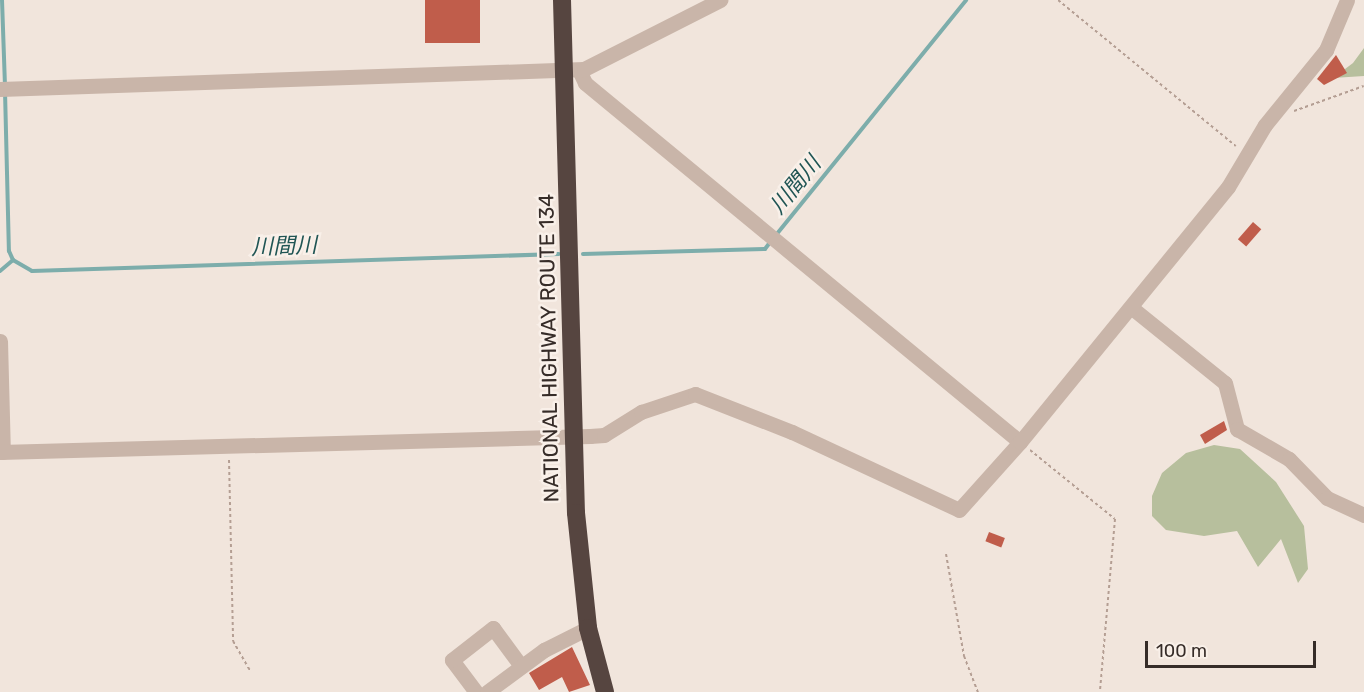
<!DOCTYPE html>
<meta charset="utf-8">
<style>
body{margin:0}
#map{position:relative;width:1364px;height:692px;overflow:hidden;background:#f1e5dc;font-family:Rubik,"Noto Sans JP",sans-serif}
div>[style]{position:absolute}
.green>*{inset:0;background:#b7bf9d}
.stream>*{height:4px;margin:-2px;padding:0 2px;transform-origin:2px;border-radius:2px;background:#7dadab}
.building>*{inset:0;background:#c05d4b;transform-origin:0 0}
.path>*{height:2px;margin-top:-1px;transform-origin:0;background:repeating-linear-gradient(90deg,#b49e93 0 3px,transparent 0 6px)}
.minor>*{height:15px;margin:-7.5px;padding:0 7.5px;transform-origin:7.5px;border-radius:7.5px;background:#c9b5a9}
.highway>*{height:18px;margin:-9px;padding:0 9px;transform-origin:9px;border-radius:9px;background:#564540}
span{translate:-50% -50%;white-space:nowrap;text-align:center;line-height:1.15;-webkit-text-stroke:5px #f9f0e9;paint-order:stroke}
.street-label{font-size:21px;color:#362c28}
.water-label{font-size:22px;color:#205554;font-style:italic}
.scale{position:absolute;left:1145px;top:641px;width:171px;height:27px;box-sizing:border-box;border:3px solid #362c28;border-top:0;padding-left:8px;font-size:18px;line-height:21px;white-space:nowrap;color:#362c28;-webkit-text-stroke:4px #f9f0e9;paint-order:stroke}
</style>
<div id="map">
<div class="green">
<div style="clip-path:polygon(1364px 48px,1364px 76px,1333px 78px,1353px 63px)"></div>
<div style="clip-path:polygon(1214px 445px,1240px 449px,1276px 482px,1304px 526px,1308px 569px,1298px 583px,1281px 539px,1258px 567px,1237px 531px,1204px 536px,1166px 530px,1152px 516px,1152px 496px,1162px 473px,1186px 453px)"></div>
</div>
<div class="stream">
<div style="left:2px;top:0;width:84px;rotate:88deg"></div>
<div style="left:5px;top:91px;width:160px;rotate:88.6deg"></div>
<div style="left:9px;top:251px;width:10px;rotate:66deg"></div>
<div style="left:13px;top:260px;width:22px;rotate:30deg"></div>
<div style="left:32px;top:271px;width:527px;rotate:-1.85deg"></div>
<div style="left:776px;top:235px;width:302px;rotate:-51deg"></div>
<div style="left:583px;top:254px;width:182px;rotate:-1.6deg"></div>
<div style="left:765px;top:249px;width:10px;rotate:-53deg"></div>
<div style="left:0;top:271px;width:17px;rotate:-40deg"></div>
</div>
<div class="building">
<div style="left:425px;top:0;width:55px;height:43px"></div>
<div style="clip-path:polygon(1336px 55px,1347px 73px,1324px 85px,1317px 79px)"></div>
<div style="left:1253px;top:222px;width:11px;height:23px;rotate:41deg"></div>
<div style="clip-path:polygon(1224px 421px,1227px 430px,1205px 444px,1200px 435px)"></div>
<div style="left:989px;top:532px;width:17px;height:10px;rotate:21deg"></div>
<div style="clip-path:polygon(572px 647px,590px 685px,569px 692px,562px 677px,539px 690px,529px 673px)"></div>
</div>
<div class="path">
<div style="left:1058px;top:0;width:230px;rotate:39.4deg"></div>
<div style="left:1294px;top:111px;width:74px;rotate:-19.7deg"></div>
<div style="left:1030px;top:450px;width:109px;rotate:39.1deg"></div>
<div style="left:1115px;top:519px;width:174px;rotate:95deg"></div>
<div style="left:229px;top:460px;width:181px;rotate:88.7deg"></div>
<div style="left:233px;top:641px;width:34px;rotate:60deg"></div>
<div style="left:946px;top:554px;width:104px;rotate:80deg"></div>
<div style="left:964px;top:656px;width:39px;rotate:69deg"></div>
</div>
<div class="minor">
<div style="left:579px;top:70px;width:14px;rotate:65deg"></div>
<div style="left:585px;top:83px;width:564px;rotate:39.53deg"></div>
<div style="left:0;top:89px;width:584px;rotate:-1.96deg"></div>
<div style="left:584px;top:69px;width:153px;rotate:-26.9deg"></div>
<div style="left:1132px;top:308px;width:119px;rotate:38.9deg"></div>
<div style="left:1225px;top:383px;width:48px;rotate:75.4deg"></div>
<div style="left:1237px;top:429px;width:60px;rotate:30deg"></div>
<div style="left:1289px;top:459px;width:54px;rotate:45.7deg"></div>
<div style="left:1327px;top:498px;width:41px;rotate:24.7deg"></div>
<div style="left:0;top:341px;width:111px;rotate:88.5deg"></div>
<div style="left:0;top:452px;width:590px;rotate:-1.55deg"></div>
<div style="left:590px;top:436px;width:14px;rotate:-4deg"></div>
<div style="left:604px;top:435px;width:44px;rotate:-31.9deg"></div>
<div style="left:641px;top:412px;width:57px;rotate:-18.4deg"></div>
<div style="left:695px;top:394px;width:104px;rotate:21.4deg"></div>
<div style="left:792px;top:432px;width:184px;rotate:25deg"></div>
<div style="left:959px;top:510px;width:91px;rotate:-48.1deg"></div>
<div style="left:1020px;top:442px;width:329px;rotate:-50.8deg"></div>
<div style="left:1228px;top:187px;width:72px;rotate:-59.2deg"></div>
<div style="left:1265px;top:125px;width:97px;rotate:-50.9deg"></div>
<div style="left:1326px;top:50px;width:54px;rotate:-67.2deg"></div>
<div style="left:476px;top:692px;width:40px;rotate:-127deg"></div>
<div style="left:452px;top:660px;width:52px;rotate:-38deg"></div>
<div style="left:493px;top:628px;width:47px;rotate:53.6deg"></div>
<div style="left:487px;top:692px;width:71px;rotate:-36.4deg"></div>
<div style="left:544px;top:650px;width:49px;rotate:-26.6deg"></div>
</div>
<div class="highway">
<div style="left:562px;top:0;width:513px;rotate:88.44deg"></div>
<div style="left:576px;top:513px;width:116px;rotate:84deg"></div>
<div style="left:588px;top:628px;width:66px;rotate:75.1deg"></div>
</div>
<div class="street-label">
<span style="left:549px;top:348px;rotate:-91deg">NATIONAL HIGHWAY ROUTE 134</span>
</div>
<div class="water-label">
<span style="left:795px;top:185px;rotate:-51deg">川間川</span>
<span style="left:284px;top:246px;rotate:-2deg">川間川</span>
</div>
<div class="scale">100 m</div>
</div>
